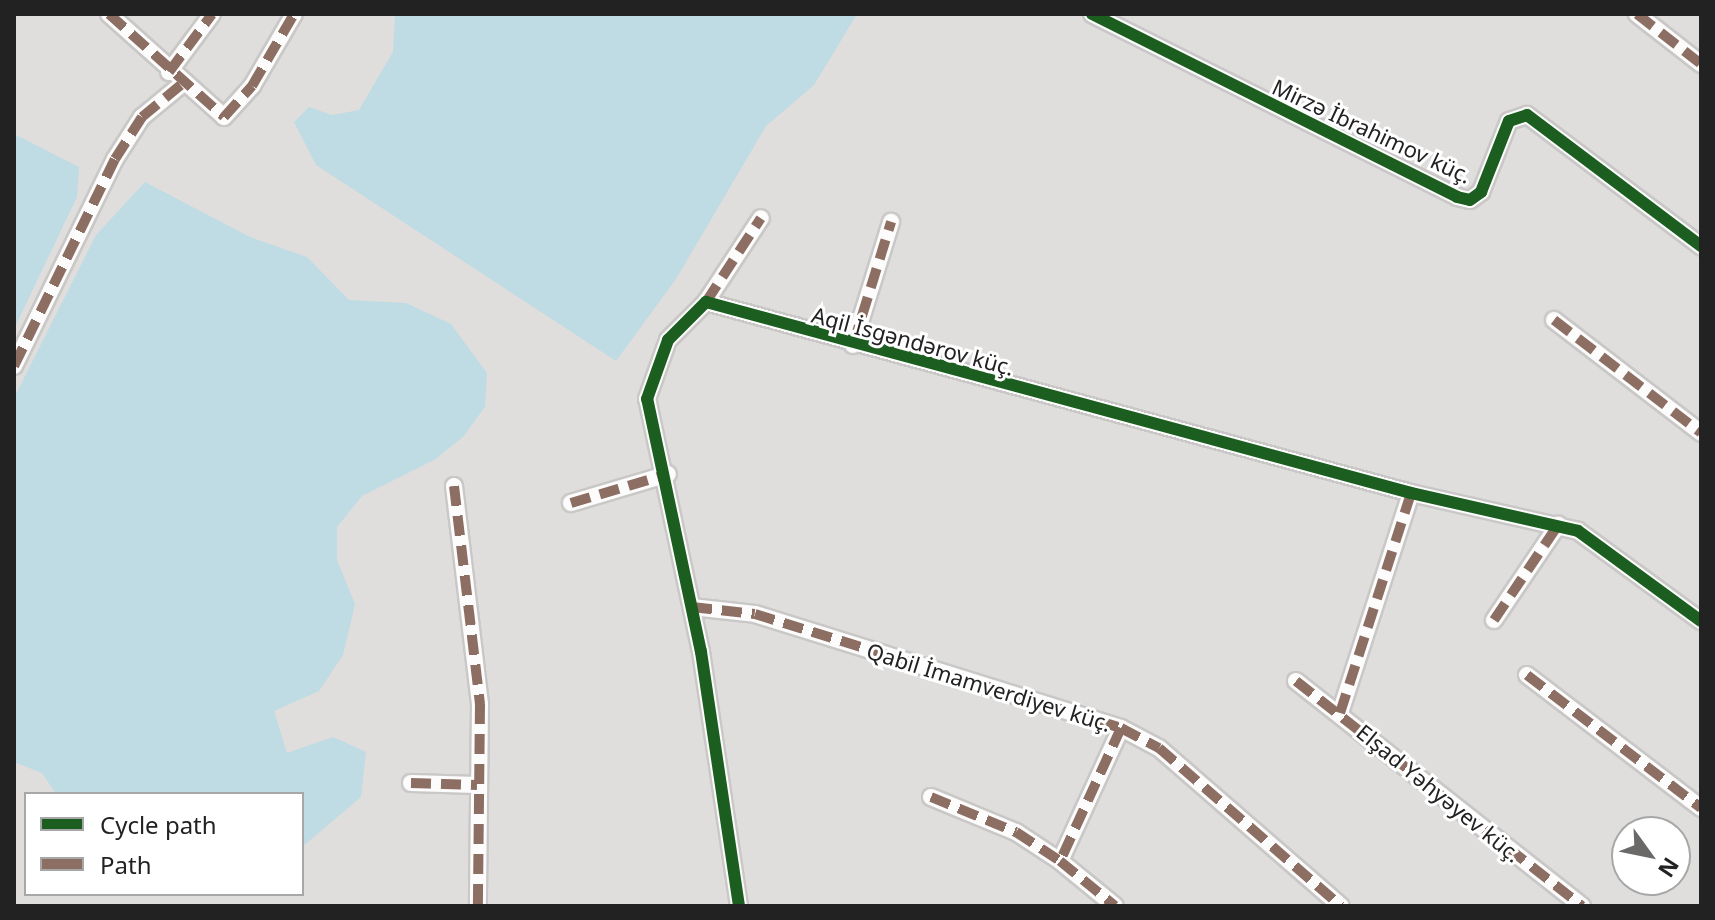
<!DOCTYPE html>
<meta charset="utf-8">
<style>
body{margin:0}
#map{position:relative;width:1715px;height:920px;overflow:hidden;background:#f0eeeb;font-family:"Noto Sans",sans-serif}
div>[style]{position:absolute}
.residential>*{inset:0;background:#dfdedc}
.water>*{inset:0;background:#bfdbe3}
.roads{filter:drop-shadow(2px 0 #c9c8c7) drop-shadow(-2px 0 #c9c8c7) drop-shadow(0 2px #c9c8c7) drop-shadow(0 -2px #c9c8c7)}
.minor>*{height:16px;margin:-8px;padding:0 8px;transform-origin:8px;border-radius:8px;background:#fdfcfc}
.quiet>*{height:10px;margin-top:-5px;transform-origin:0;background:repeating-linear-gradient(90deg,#8d6e63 0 20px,transparent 0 30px)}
.cycleway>*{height:12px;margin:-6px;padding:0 6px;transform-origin:6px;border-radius:6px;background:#1b5e20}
span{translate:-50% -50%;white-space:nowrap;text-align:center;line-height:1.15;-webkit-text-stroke:6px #fff;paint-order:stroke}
.street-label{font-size:22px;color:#222}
.frame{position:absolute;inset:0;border:16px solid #222;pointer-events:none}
.legend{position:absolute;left:24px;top:792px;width:280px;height:104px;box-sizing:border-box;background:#fff;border:2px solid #a7a7a7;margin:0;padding:10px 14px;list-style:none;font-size:24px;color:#222}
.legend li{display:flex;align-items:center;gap:16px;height:40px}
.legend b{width:40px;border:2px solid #a7a7a7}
.north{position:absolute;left:1611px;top:816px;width:80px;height:80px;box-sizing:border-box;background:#fff;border:2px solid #a7a7a7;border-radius:50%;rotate:123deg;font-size:22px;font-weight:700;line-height:32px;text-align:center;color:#222}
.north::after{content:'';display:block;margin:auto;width:28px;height:36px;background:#6a6968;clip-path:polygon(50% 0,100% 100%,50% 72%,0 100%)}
</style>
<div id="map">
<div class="residential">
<div style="clip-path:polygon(evenodd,14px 14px,1701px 14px,1701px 906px,14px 906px,14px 14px,26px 794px,302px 794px,302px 894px,26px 894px,26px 794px,14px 14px,1627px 832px,1675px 832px,1675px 880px,1627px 880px,1627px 832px)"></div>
</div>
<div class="water">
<div style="clip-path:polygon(395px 14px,857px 14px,814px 85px,766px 126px,676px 279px,616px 361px,316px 165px,294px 122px,309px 107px,332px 115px,359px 110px,393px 52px)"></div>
<div style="clip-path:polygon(14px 134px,79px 167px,77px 197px,14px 329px)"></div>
<div style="clip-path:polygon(145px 182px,250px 237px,307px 257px,349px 300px,406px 303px,451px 324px,487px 373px,485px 407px,463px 437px,434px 460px,362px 496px,337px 527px,337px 560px,355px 604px,343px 655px,319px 691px,274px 711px,287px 753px,333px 737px,366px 752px,361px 797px,302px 847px,302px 794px,56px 794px,42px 773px,14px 762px,14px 398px,96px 235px)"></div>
</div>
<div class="roads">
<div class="minor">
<div style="left:109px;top:14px;width:154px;rotate:41.8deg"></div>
<div style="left:224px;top:117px;width:42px;rotate:-47.9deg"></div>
<div style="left:252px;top:86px;width:83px;rotate:-59.7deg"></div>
<div style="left:1092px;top:14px;width:408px;rotate:26.6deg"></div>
<div style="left:1457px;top:197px;width:13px;rotate:13deg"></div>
<div style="left:1470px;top:200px;width:14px;rotate:-36deg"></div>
<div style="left:1481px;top:192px;width:76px;rotate:-68.5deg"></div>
<div style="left:1509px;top:121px;width:19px;rotate:-18deg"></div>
<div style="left:1527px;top:115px;width:218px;rotate:37deg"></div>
<div style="left:1637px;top:14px;width:81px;rotate:38deg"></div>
<div style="left:169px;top:72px;width:72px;rotate:-53.4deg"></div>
<div style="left:706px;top:302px;width:100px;rotate:-56.8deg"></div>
<div style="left:1554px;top:320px;width:185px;rotate:37.5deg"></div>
<div style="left:853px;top:345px;width:129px;rotate:-72.8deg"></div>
<div style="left:14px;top:366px;width:230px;rotate:-64deg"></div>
<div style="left:115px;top:159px;width:50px;rotate:-57.3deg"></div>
<div style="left:142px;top:117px;width:52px;rotate:-39.5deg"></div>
<div style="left:454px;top:486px;width:220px;rotate:83.2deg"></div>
<div style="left:480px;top:704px;width:202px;rotate:90.6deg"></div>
<div style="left:571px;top:503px;width:101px;rotate:-16.6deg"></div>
<div style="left:692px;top:607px;width:63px;rotate:6.3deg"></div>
<div style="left:755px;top:614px;width:383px;rotate:17.3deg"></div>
<div style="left:1121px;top:728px;width:146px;rotate:114.6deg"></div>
<div style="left:1060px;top:861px;width:71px;rotate:39.3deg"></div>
<div style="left:1494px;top:620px;width:115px;rotate:-56deg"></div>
<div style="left:1527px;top:675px;width:219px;rotate:37.4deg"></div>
<div style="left:1296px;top:681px;width:364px;rotate:38.2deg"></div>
<div style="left:1340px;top:713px;width:231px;rotate:-72.1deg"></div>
<div style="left:1121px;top:728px;width:43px;rotate:27.8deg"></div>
<div style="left:1159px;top:748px;width:241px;rotate:41deg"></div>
<div style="left:411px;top:783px;width:66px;rotate:1.7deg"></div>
<div style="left:931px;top:797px;width:92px;rotate:22.4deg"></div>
<div style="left:1016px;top:832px;width:53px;rotate:33.4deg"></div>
<div style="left:739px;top:906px;width:257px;rotate:-98.5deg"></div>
<div style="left:701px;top:652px;width:259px;rotate:-102deg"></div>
<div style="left:647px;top:399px;width:63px;rotate:-70.4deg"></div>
<div style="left:668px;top:340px;width:54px;rotate:-45deg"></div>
<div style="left:706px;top:302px;width:730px;rotate:15.16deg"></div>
<div style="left:1411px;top:493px;width:171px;rotate:12.8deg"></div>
<div style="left:1578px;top:531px;width:152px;rotate:36.2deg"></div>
</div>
</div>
<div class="quiet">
<div style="left:109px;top:14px;width:154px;rotate:41.8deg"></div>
<div style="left:224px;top:117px;width:42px;rotate:-47.9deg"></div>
<div style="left:252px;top:86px;width:83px;rotate:-59.7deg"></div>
<div style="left:1637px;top:14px;width:81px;rotate:38deg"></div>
<div style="left:169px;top:72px;width:72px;rotate:-53.4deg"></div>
<div style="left:706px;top:302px;width:100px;rotate:-56.8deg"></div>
<div style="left:1554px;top:320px;width:185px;rotate:37.5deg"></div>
<div style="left:853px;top:345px;width:129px;rotate:-72.8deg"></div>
<div style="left:14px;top:366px;width:230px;rotate:-64deg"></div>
<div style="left:115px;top:159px;width:50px;rotate:-57.3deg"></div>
<div style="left:142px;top:117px;width:52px;rotate:-39.5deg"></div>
<div style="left:454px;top:486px;width:220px;rotate:83.2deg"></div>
<div style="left:480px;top:704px;width:202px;rotate:90.6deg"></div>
<div style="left:571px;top:503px;width:101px;rotate:-16.6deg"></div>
<div style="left:692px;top:607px;width:63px;rotate:6.3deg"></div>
<div style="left:755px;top:614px;width:383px;rotate:17.3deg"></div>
<div style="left:1121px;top:728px;width:146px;rotate:114.6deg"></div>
<div style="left:1060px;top:861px;width:71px;rotate:39.3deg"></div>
<div style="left:1494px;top:620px;width:115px;rotate:-56deg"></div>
<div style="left:1527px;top:675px;width:219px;rotate:37.4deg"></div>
<div style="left:1296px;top:681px;width:364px;rotate:38.2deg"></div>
<div style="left:1340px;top:713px;width:231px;rotate:-72.1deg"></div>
<div style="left:1121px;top:728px;width:43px;rotate:27.8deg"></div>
<div style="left:1159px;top:748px;width:241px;rotate:41deg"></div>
<div style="left:411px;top:783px;width:66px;rotate:1.7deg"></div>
<div style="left:931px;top:797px;width:92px;rotate:22.4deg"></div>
<div style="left:1016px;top:832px;width:53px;rotate:33.4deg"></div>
</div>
<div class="cycleway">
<div style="left:1092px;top:14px;width:408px;rotate:26.6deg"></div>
<div style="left:1457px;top:197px;width:13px;rotate:13deg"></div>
<div style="left:1470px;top:200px;width:14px;rotate:-36deg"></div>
<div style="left:1481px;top:192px;width:76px;rotate:-68.5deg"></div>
<div style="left:1509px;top:121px;width:19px;rotate:-18deg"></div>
<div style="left:1527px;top:115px;width:218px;rotate:37deg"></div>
<div style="left:739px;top:906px;width:257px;rotate:-98.5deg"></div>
<div style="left:701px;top:652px;width:259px;rotate:-102deg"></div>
<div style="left:647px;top:399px;width:63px;rotate:-70.4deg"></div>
<div style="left:668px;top:340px;width:54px;rotate:-45deg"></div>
<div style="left:706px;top:302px;width:730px;rotate:15.16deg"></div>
<div style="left:1411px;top:493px;width:171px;rotate:12.8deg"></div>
<div style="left:1578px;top:531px;width:152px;rotate:36.2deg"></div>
</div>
<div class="street-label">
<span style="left:1372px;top:131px;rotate:25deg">Mirzə İbrahimov küç.</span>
<span style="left:913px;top:341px;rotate:15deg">Aqil İsgəndərov küç.</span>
<span style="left:989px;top:687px;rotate:17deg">Qabil İmamverdiyev küç.</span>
<span style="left:1439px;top:793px;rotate:39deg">Elşad Yəhyəyev küç.</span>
</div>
<div class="frame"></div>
<ul class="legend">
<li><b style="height:10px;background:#1b5e20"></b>Cycle path</li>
<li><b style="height:10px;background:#8d6e63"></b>Path</li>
</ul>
<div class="north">N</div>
</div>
